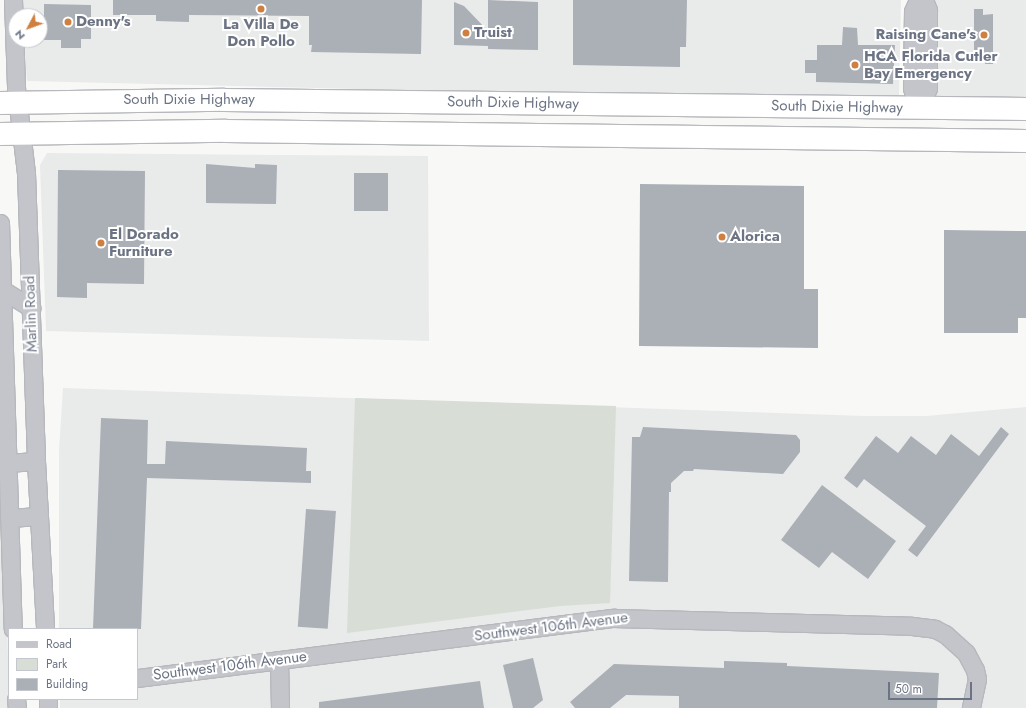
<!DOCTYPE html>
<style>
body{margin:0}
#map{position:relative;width:1026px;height:708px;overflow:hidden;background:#f8f9f7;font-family:Jost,sans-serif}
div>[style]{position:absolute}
.built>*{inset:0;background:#e9eaea;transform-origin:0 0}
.green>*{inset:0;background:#d8ddd6}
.building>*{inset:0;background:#abafb6;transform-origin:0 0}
.roads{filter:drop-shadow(1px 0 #b6b8bc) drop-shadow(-1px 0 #b6b8bc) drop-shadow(0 1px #b6b8bc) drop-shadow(0 -1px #b6b8bc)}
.minor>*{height:17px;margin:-8.5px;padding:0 8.5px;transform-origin:8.5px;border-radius:8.5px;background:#c3c5ca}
.highway>*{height:22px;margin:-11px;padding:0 11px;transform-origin:11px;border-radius:11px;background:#fff}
.dots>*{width:11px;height:11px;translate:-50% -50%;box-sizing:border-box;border:2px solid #fff;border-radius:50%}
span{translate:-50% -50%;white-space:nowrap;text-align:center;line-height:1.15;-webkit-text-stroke:4px #fff;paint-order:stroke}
.poi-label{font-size:15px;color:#6c7484;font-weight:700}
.left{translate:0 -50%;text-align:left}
.right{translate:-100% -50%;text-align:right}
.street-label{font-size:15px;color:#6c7484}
.legend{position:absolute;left:8px;top:628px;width:130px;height:72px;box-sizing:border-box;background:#fff;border:1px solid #c4c7ce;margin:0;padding:5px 7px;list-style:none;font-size:12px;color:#6c7484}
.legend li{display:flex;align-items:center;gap:8px;height:20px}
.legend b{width:20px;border:1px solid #c4c7ce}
.north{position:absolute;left:8px;top:8px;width:40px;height:40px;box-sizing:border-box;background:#fff;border:1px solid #c4c7ce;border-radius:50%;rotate:229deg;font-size:11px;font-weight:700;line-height:16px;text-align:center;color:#6c7484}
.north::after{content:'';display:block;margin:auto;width:14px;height:18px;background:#cf8041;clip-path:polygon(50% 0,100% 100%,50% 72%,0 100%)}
.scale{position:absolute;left:888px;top:682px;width:84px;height:18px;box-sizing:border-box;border:2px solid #6c7484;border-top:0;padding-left:5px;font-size:12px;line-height:14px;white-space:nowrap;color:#6c7484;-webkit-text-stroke:3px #fff;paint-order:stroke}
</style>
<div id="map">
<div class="built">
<div style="clip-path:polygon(21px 0,901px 0,899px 96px,682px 97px,27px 81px,24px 40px,40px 40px,40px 16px,22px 16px)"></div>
<div style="left:929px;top:0;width:97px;height:102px"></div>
<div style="clip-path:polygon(47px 153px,428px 156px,429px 341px,46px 331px,40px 165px)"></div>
<div style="clip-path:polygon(63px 388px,864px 416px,926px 416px,1026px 407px,1026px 708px,60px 708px,60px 699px,137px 699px,137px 629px,59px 629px,59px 450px)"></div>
<div style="clip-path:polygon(0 430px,4px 461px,9px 708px,0 708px)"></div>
</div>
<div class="green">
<div style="clip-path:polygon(355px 398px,616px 406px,610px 603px,560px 606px,347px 633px)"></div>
</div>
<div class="building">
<div style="clip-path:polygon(113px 0,422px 0,421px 54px,311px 52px,312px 45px,309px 45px,309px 16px,189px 15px,189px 22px,156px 21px,156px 15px,113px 15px)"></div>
<div style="clip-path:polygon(488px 0,538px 2px,538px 50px,488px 49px,488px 46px,454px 45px,454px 2px,464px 6px,488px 31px)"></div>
<div style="clip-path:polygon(573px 0,687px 0,686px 47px,680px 47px,680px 67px,573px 65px)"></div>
<div style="clip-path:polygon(44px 4px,91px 5px,91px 39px,81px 39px,81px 48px,61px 48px,61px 40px,44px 40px)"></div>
<div style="clip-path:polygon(974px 9px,983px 9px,983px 15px,993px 14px,993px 64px,985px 64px,985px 56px,974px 56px)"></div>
<div style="clip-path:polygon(843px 27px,857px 28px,858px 45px,895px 45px,893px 84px,816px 82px,816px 73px,805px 73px,805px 60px,817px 60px,817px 45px,842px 45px)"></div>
<div style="clip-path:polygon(206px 164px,255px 168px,255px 164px,277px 165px,276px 204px,206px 203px)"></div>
<div style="clip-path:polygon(58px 170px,145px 171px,144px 284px,87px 283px,87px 298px,57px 297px)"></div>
<div style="left:354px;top:173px;width:34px;height:38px"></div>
<div style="clip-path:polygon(640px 184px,804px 186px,804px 289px,818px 289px,818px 348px,639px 346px)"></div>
<div style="clip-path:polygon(944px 230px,1026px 231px,1026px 318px,1018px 318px,1018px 333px,944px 333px)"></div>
<div style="clip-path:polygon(101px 418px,148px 420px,147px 464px,165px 464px,166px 441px,307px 448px,306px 471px,311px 471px,311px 483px,147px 478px,141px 629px,93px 629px)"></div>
<div style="clip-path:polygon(643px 427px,796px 435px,800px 440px,800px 452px,783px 474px,694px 469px,693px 471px,684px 471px,671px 483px,671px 492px,669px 492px,668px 582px,629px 581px,632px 437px,640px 437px)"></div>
<div style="clip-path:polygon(1001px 427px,1009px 434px,917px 557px,908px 550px,926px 526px,864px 479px,857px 488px,844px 478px,876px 436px,898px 453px,911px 436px,936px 455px,951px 434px,979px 456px)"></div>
<div style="clip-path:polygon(822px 485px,896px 541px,868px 579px,832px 552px,819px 568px,781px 540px)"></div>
<div style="left:306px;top:509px;width:30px;height:118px;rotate:4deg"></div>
<div style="clip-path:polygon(533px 658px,543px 700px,533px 708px,513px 708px,503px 665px)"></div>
<div style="clip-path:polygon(724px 661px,787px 663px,787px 666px,939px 673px,937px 708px,679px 708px,679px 696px,626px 695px,610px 708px,575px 708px,570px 702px,614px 664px,724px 668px)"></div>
<div style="clip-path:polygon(480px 681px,484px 708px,319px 708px,319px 702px)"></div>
</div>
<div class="roads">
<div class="minor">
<div style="left:13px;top:0;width:88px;rotate:88deg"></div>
<div style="left:16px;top:88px;width:86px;rotate:83.3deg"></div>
<div style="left:26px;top:173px;width:288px;rotate:88deg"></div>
<div style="left:36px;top:461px;width:168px;rotate:86.9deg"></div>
<div style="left:918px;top:0;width:12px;rotate:114deg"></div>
<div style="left:913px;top:11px;width:77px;rotate:90.7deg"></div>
<div style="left:912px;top:88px;width:21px;rotate:73deg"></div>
<div style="left:918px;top:108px;width:22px;rotate:-63deg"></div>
<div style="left:928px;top:88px;width:78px;rotate:-90deg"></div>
<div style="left:928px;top:10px;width:11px;rotate:-112deg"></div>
<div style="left:0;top:223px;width:406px;rotate:88.2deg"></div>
<div style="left:1px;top:289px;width:36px;rotate:32deg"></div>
<div style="left:7px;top:463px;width:29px;rotate:-4deg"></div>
<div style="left:9px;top:518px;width:30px;rotate:-4deg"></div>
<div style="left:279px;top:660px;width:48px;rotate:88.8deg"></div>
<div style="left:137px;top:678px;width:480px;rotate:-7.2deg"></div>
<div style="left:613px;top:618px;width:299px;rotate:1.5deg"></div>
<div style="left:912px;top:626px;width:23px;rotate:7deg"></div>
<div style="left:935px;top:629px;width:11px;rotate:27deg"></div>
<div style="left:945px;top:634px;width:28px;rotate:42deg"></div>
<div style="left:966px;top:653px;width:19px;rotate:62deg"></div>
<div style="left:975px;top:670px;width:9px;rotate:77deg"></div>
<div style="left:977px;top:679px;width:30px;rotate:102deg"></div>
<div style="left:16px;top:699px;width:9px;rotate:84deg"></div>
<div style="left:48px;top:699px;width:9px;rotate:90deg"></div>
</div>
<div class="highway">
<div style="left:0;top:103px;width:224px;rotate:-0.8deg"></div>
<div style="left:224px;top:100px;width:802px;rotate:0.64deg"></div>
<div style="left:0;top:134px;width:226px;rotate:-0.8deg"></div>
<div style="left:226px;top:131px;width:800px;rotate:0.72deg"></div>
</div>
</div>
<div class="dots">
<div style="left:261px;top:9px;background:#cf8041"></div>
<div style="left:68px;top:22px;background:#cf8041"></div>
<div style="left:466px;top:33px;background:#cf8041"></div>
<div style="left:984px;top:35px;background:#cf8041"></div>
<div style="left:855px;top:65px;background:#cf8041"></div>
<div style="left:722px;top:237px;background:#cf8041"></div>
<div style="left:101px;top:243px;background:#cf8041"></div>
</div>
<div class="poi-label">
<span class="left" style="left:76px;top:22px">Denny's</span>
<span style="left:261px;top:33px">La Villa De<br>Don Pollo</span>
<span class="left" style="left:474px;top:33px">Truist</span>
<span class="right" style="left:976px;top:35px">Raising Cane's</span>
<span class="left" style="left:864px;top:65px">HCA Florida Cutler<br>Bay Emergency</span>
<span class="left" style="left:109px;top:243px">El Dorado<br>Furniture</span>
<span class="left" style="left:730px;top:237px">Alorica</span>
</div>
<div class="street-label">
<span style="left:189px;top:100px">South Dixie Highway</span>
<span style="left:513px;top:103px;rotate:1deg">South Dixie Highway</span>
<span style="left:837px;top:107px;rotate:1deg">South Dixie Highway</span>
<span style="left:31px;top:314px;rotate:-92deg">Marlin Road</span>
<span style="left:551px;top:627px;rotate:-7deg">Southwest 106th Avenue</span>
<span style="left:230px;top:666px;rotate:-7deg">Southwest 106th Avenue</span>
</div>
<ul class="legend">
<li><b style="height:5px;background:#c3c5ca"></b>Road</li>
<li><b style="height:11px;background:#d8ddd6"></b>Park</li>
<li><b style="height:11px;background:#abafb6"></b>Building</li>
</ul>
<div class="north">N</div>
<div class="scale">50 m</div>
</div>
